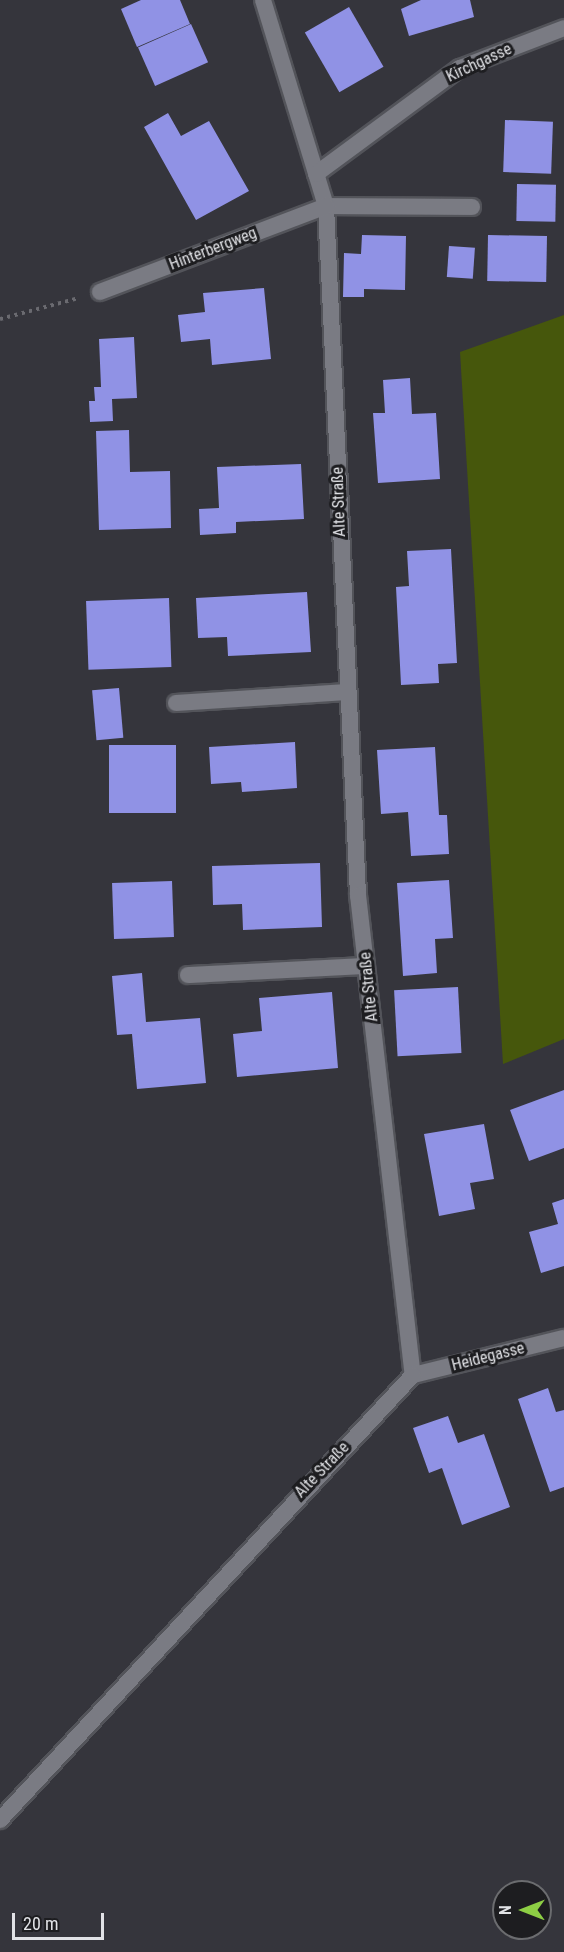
<!DOCTYPE html>
<meta charset="utf-8">
<style>
body{margin:0}
#map{position:relative;width:564px;height:1952px;overflow:hidden;background:#35353c;font-family:"Roboto Condensed",sans-serif}
div>[style]{position:absolute}
.green>*{inset:0;background:#46570c}
.building>*{inset:0;background:#9092e5;transform-origin:0 0}
.path>*{height:4px;margin-top:-2px;transform-origin:0;background:repeating-linear-gradient(90deg,#6a6a70 0 3px,transparent 0 7.5px)}
.roads{filter:drop-shadow(2px 0 #53545a) drop-shadow(-2px 0 #53545a) drop-shadow(0 2px #53545a) drop-shadow(0 -2px #53545a)}
.service>*{height:16px;margin:-8px;padding:0 8px;transform-origin:8px;border-radius:8px;background:#7a7b83}
.minor>*{height:16px;margin:-8px;padding:0 8px;transform-origin:8px;border-radius:8px;background:#7a7b83}
span{translate:-50% -50%;white-space:nowrap;text-align:center;line-height:1.15;-webkit-text-stroke:6px #1d1d20;paint-order:stroke}
.street-label{font-size:16px;color:#e1e2e6}
.north{position:absolute;left:492px;top:1880px;width:60px;height:60px;box-sizing:border-box;background:#1d1d20;border:2px solid #6b6c6f;border-radius:50%;rotate:270deg;font-size:16px;font-weight:700;line-height:24px;text-align:center;color:#e1e2e6}
.north::after{content:'';display:block;margin:auto;width:21px;height:27px;background:#8dce44;clip-path:polygon(50% 0,100% 100%,50% 72%,0 100%)}
.scale{position:absolute;left:12px;top:1913px;width:92px;height:27px;box-sizing:border-box;border:3px solid #e1e2e6;border-top:0;padding-left:8px;font-size:18px;line-height:21px;white-space:nowrap;color:#e1e2e6;-webkit-text-stroke:4px #1d1d20;paint-order:stroke}
</style>
<div id="map">
<div class="green">
<div style="clip-path:polygon(564px 315px,564px 1039px,503px 1064px,460px 352px)"></div>
</div>
<div class="building">
<div style="clip-path:polygon(141px 0,180px 0,190px 24px,137px 47px,121px 9px)"></div>
<div style="clip-path:polygon(421px 0,470px 0,474px 17px,409px 36px,401px 9px)"></div>
<div style="left:349px;top:7px;width:69px;height:51px;rotate:60deg"></div>
<div style="left:191px;top:24px;width:42px;height:58px;rotate:66deg"></div>
<div style="clip-path:polygon(168px 113px,181px 136px,209px 121px,249px 191px,196px 220px,144px 127px)"></div>
<div style="left:505px;top:120px;width:48px;height:52px;rotate:2deg"></div>
<div style="left:517px;top:184px;width:39px;height:37px;rotate:1deg"></div>
<div style="clip-path:polygon(362px 235px,406px 236px,405px 290px,364px 289px,364px 297px,343px 297px,344px 253px,361px 254px)"></div>
<div style="left:488px;top:235px;width:59px;height:46px;rotate:1deg"></div>
<div style="left:449px;top:246px;width:26px;height:31px;rotate:4deg"></div>
<div style="clip-path:polygon(264px 288px,271px 359px,212px 365px,210px 339px,181px 342px,178px 315px,205px 312px,203px 293px)"></div>
<div style="clip-path:polygon(134px 337px,137px 398px,112px 399px,113px 421px,90px 422px,89px 401px,95px 401px,94px 387px,101px 387px,99px 339px)"></div>
<div style="clip-path:polygon(410px 378px,412px 414px,436px 413px,440px 479px,378px 483px,373px 413px,385px 413px,383px 380px)"></div>
<div style="clip-path:polygon(129px 430px,130px 472px,170px 471px,171px 528px,99px 530px,96px 431px)"></div>
<div style="clip-path:polygon(301px 464px,304px 519px,236px 522px,236px 533px,200px 535px,199px 509px,219px 508px,217px 467px)"></div>
<div style="clip-path:polygon(451px 549px,457px 663px,438px 664px,439px 683px,401px 685px,396px 587px,409px 586px,407px 551px)"></div>
<div style="clip-path:polygon(307px 592px,311px 652px,228px 656px,227px 637px,198px 638px,196px 598px)"></div>
<div style="left:169px;top:598px;width:69px;height:83px;rotate:88deg"></div>
<div style="left:119px;top:688px;width:50px;height:27px;rotate:85deg"></div>
<div style="clip-path:polygon(295px 742px,297px 788px,242px 792px,241px 782px,211px 784px,209px 747px)"></div>
<div style="left:176px;top:745px;width:68px;height:67px;rotate:90deg"></div>
<div style="clip-path:polygon(435px 747px,439px 815px,447px 815px,449px 854px,411px 856px,408px 812px,381px 814px,377px 750px)"></div>
<div style="clip-path:polygon(320px 863px,322px 927px,243px 930px,242px 904px,213px 905px,212px 866px)"></div>
<div style="clip-path:polygon(449px 880px,453px 938px,435px 939px,437px 973px,403px 976px,397px 883px)"></div>
<div style="left:172px;top:881px;width:56px;height:60px;rotate:88deg"></div>
<div style="clip-path:polygon(142px 973px,146px 1022px,200px 1018px,206px 1083px,137px 1089px,132px 1034px,117px 1035px,112px 976px)"></div>
<div style="left:458px;top:987px;width:66px;height:64px;rotate:87deg"></div>
<div style="clip-path:polygon(332px 992px,338px 1068px,237px 1077px,233px 1034px,262px 1031px,259px 998px)"></div>
<div style="clip-path:polygon(564px 1090px,564px 1148px,529px 1161px,510px 1110px)"></div>
<div style="clip-path:polygon(484px 1124px,494px 1179px,470px 1183px,475px 1209px,439px 1216px,424px 1134px)"></div>
<div style="clip-path:polygon(564px 1199px,564px 1266px,541px 1273px,529px 1232px,558px 1224px,552px 1203px)"></div>
<div style="clip-path:polygon(548px 1388px,556px 1412px,564px 1410px,564px 1487px,550px 1492px,518px 1399px)"></div>
<div style="clip-path:polygon(448px 1416px,458px 1443px,484px 1434px,510px 1507px,462px 1525px,442px 1468px,429px 1473px,413px 1428px)"></div>
</div>
<div class="path">
<div style="left:0;top:319px;width:82px;rotate:-14.9deg"></div>
</div>
<div class="roads">
<div class="service">
<div style="left:326px;top:206px;width:146px;rotate:0.4deg"></div>
<div style="left:176px;top:703px;width:171px;rotate:-3.7deg"></div>
<div style="left:188px;top:975px;width:178px;rotate:-2.9deg"></div>
</div>
<div class="minor">
<div style="left:263px;top:0;width:215px;rotate:73deg"></div>
<div style="left:326px;top:206px;width:690px;rotate:87.34deg"></div>
<div style="left:358px;top:895px;width:483px;rotate:83.5deg"></div>
<div style="left:316px;top:174px;width:179px;rotate:-36.4deg"></div>
<div style="left:460px;top:68px;width:111px;rotate:-21deg"></div>
<div style="left:100px;top:292px;width:242px;rotate:-20.8deg"></div>
<div style="left:413px;top:1375px;width:155px;rotate:-13.8deg"></div>
<div style="left:0;top:1820px;width:607px;rotate:-47.14deg"></div>
</div>
</div>
<div class="street-label">
<span style="left:479px;top:63px;rotate:-25deg">Kirchgasse</span>
<span style="left:213px;top:249px;rotate:-21deg">Hinterbergweg</span>
<span style="left:339px;top:502px;rotate:-92deg">Alte Straße</span>
<span style="left:369px;top:987px;rotate:-96deg">Alte Straße</span>
<span style="left:488px;top:1357px;rotate:-14deg">Heidegasse</span>
<span style="left:322px;top:1470px;rotate:-46deg">Alte Straße</span>
</div>
<div class="north">N</div>
<div class="scale">20 m</div>
</div>
